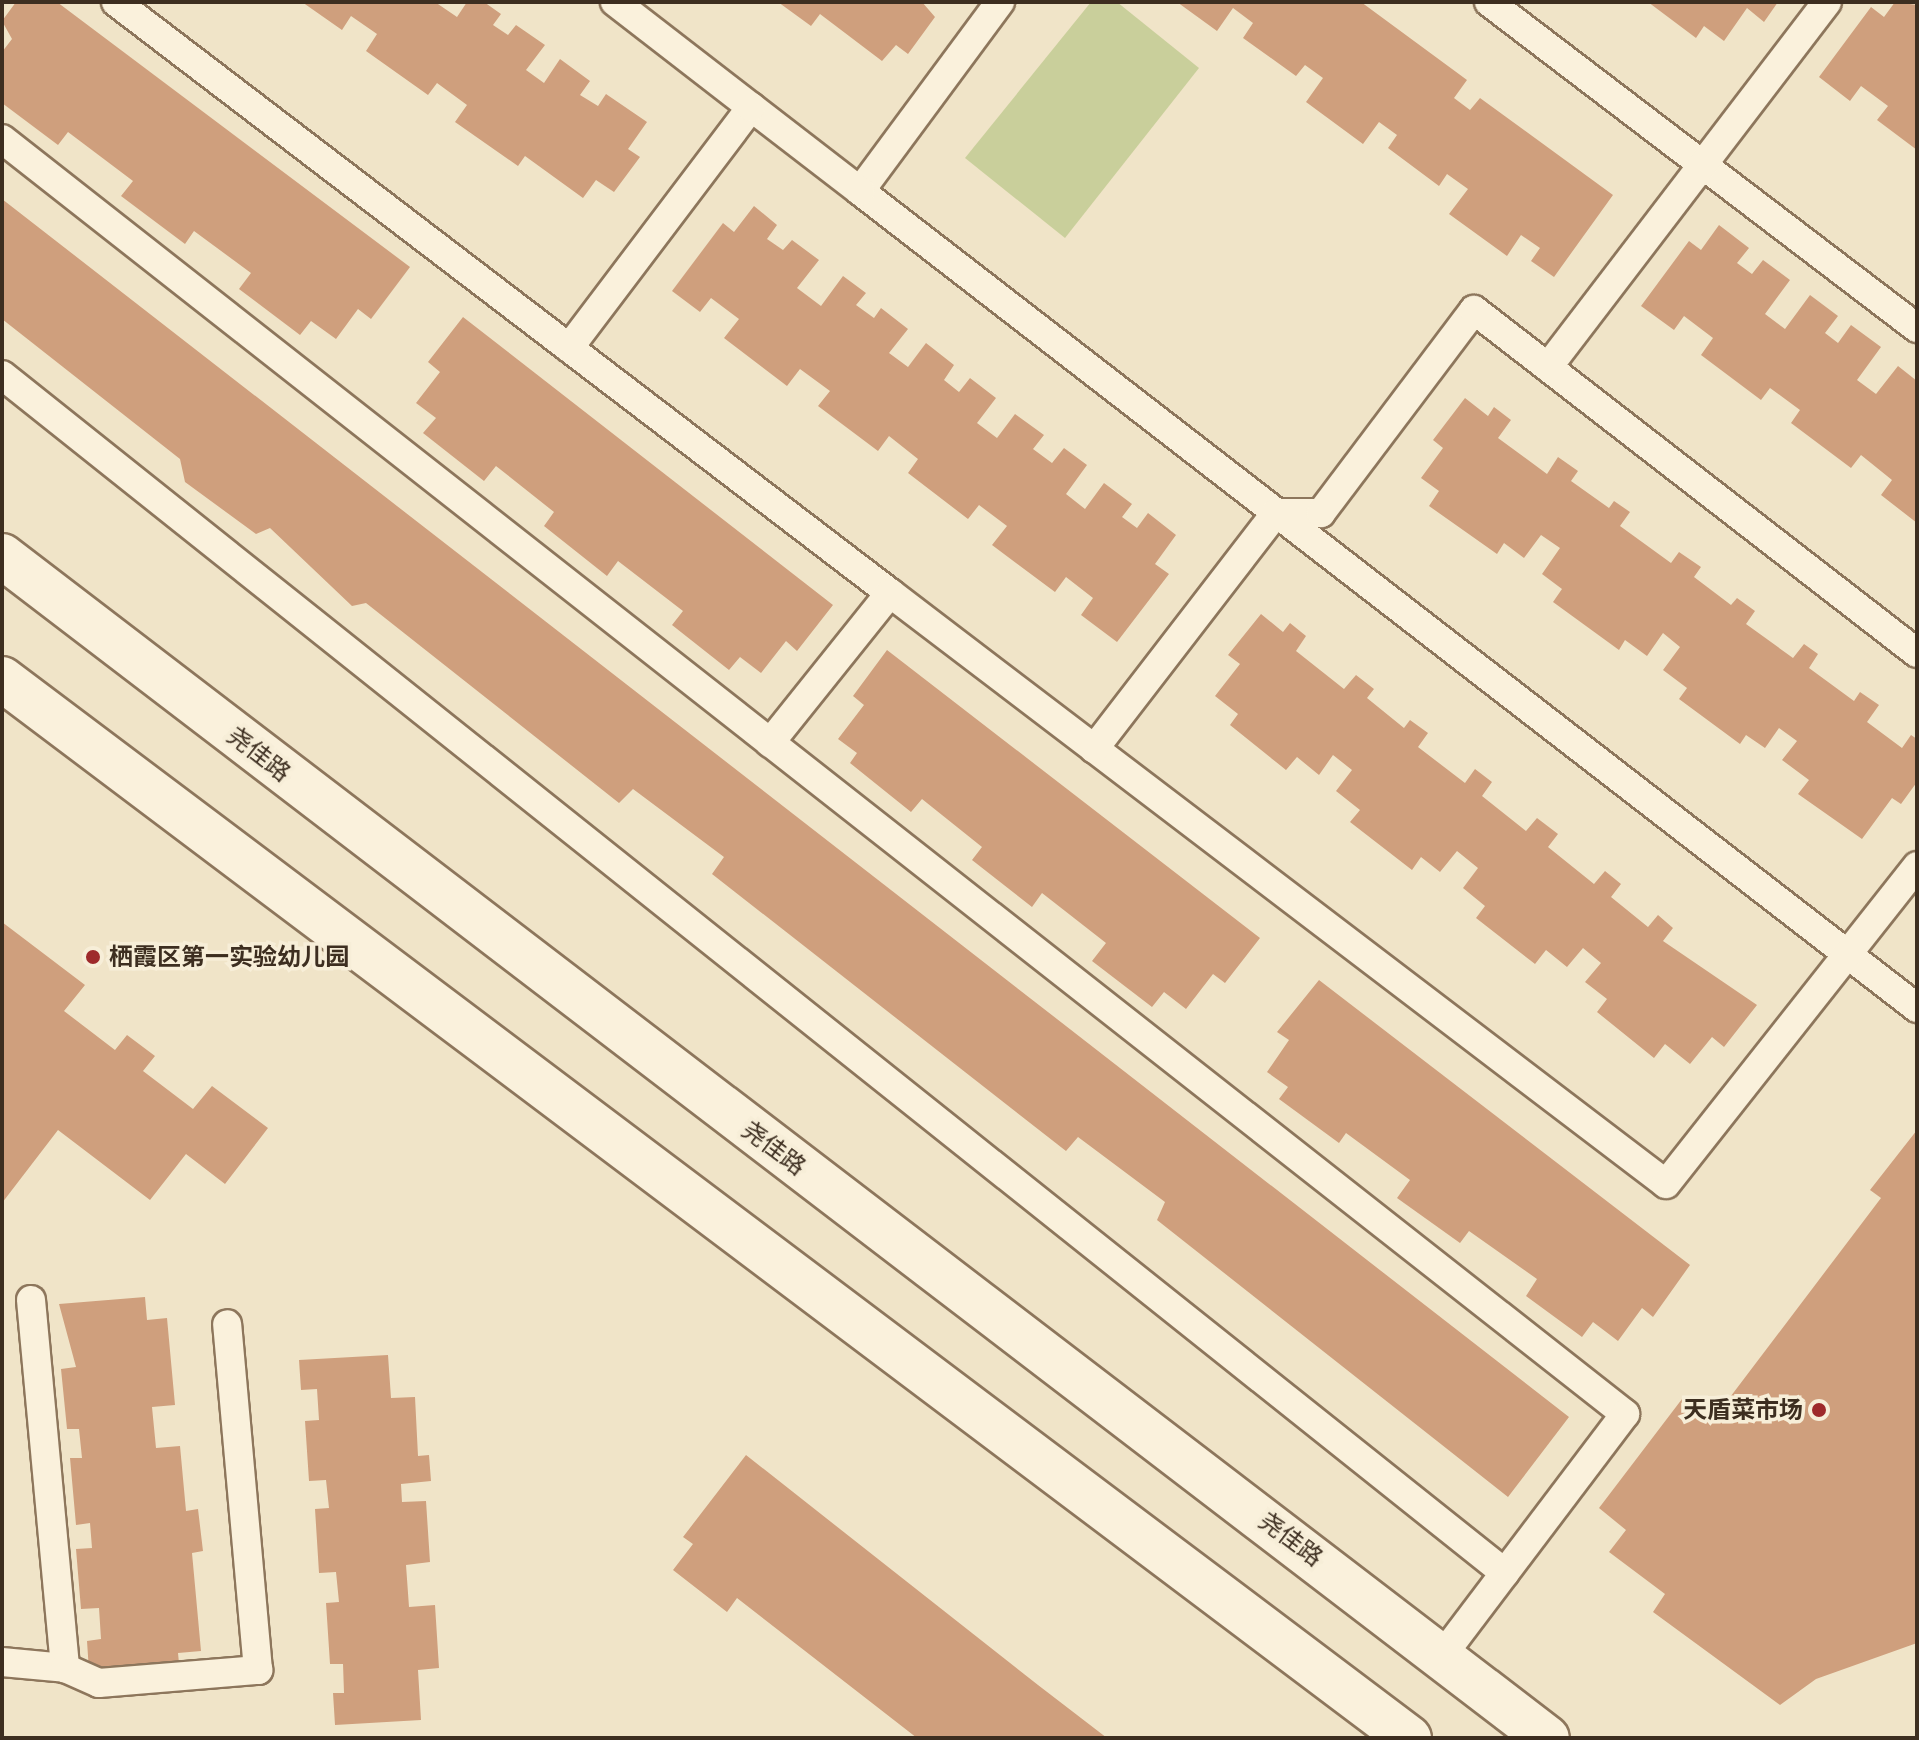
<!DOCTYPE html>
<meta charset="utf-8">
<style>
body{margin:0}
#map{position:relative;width:1919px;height:1740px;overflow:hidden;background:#f0e4c8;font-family:"Libre Baskerville","Noto Sans SC",serif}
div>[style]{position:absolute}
.green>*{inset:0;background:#c9cf9b}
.building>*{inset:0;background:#cf9f7d}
.roads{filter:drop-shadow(2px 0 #8d765c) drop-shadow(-2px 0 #8d765c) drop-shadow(0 2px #8d765c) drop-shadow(0 -2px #8d765c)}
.service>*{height:28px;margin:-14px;padding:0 14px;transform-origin:14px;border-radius:14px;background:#faf1dc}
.secondary>*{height:44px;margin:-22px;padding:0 22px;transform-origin:22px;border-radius:22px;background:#faf1dc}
.dots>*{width:22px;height:22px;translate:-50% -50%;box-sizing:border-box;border:4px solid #f7eed8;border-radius:50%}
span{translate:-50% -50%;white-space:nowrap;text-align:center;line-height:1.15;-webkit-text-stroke:7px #f7eed8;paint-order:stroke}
.street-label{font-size:24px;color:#3d2e20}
.poi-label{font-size:24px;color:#3d2e20;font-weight:700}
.left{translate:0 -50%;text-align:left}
.right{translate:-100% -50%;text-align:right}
.frame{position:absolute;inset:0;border:4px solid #3d2e20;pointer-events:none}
</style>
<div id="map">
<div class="green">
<div style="clip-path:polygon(1091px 2px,1117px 2px,1199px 68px,1065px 238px,965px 158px)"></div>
</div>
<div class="building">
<div style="clip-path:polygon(16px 2px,57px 2px,410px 267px,371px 319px,358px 309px,336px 339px,311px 321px,300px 335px,239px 289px,251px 273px,194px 231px,185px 244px,121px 196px,133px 181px,68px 132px,58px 145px,2px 103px,2px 52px,12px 39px,2px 21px)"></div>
<div style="clip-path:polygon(302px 2px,435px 2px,457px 17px,467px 2px,484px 2px,501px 14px,493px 25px,508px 35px,516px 25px,545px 45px,526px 70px,544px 83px,560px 59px,590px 81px,580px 95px,598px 106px,606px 94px,647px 122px,628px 149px,640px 157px,614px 192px,596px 180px,583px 198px,525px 156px,518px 166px,455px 122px,467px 105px,437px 83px,428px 95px,366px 51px,377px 34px,351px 16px,342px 30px)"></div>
<div style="clip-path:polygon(778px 2px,922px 2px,935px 17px,908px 54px,896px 45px,882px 61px,820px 14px,811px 26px)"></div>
<div style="clip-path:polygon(1177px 2px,1361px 2px,1467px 80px,1454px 98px,1470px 110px,1480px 98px,1613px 195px,1554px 277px,1531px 261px,1540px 248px,1521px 235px,1507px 256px,1449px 214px,1468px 189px,1447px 174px,1439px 186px,1388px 148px,1397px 135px,1379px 122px,1363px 144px,1306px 102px,1323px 78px,1305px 65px,1296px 76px,1243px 38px,1253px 23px,1233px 8px,1217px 31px)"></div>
<div style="clip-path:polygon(1648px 2px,1778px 2px,1764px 22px,1747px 8px,1724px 41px,1704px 26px,1696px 38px)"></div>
<div style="clip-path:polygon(1895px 2px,1917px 5px,1917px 150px,1877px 120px,1888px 106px,1861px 86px,1850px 101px,1819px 77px,1871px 7px,1884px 17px)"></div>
<div style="clip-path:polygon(2px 199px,1569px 1417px,1508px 1497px,1157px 1220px,1165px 1202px,1078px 1137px,1066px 1151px,712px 874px,724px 857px,633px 789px,619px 803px,366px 603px,352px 606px,270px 528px,256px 534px,185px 482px,180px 459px,2px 319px)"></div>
<div style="clip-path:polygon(754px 206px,777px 225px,767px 239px,783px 250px,792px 240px,819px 260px,797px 288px,821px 306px,843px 276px,866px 293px,856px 305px,874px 318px,881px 308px,908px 329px,889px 353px,908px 367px,926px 343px,954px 365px,944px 380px,959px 392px,970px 378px,996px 398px,977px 423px,997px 438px,1015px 414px,1044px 435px,1033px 449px,1052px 463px,1064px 448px,1087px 465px,1066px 494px,1085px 509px,1104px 483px,1132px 504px,1122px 517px,1137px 528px,1148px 513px,1176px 535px,1155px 564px,1169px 574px,1117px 642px,1081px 615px,1093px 598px,1066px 577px,1055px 592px,992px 545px,1007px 526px,979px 505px,968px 519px,908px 473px,918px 459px,889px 436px,878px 451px,818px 406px,830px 391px,800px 369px,787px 386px,724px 338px,739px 319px,711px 298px,700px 312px,672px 291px,723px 223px,734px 232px)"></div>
<div style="clip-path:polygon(1719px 225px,1749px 248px,1737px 263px,1752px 274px,1763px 260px,1790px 280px,1765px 314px,1785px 329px,1810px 295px,1838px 316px,1825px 333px,1838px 343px,1851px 325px,1881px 347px,1857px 380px,1876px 394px,1898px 366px,1917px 381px,1917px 523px,1881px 495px,1892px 480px,1861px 455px,1851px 468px,1791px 423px,1800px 410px,1770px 388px,1761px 400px,1701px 355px,1713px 338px,1684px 316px,1674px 330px,1641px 306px,1689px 241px,1701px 250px)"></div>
<div style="clip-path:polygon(463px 317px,833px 605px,797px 651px,786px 641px,761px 673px,740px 657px,729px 670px,672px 625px,683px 611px,618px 561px,607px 576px,544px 526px,554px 512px,496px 466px,484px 481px,423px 433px,436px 418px,416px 403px,440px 372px,428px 362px)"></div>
<div style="clip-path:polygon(1465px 398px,1488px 416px,1494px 407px,1511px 420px,1498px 438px,1547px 474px,1558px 457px,1578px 471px,1571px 481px,1609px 508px,1614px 501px,1630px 512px,1620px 526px,1671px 563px,1679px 552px,1701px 567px,1694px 577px,1731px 605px,1737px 598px,1755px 611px,1746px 624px,1793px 658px,1804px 644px,1818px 654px,1809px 668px,1854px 701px,1860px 692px,1879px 705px,1867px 722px,1902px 748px,1911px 735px,1917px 739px,1917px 782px,1901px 804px,1892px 798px,1862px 839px,1798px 794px,1809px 780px,1782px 760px,1797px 741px,1779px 728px,1765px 748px,1746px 735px,1740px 744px,1679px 699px,1687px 688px,1663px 670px,1680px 647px,1663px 633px,1647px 656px,1625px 640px,1619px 650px,1553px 602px,1562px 589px,1542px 574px,1560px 548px,1541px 535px,1524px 558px,1504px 543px,1497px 554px,1429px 506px,1439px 491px,1421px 478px,1443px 448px,1433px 440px)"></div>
<div style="clip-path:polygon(1261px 614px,1283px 632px,1290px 623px,1306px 636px,1296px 651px,1344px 689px,1356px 675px,1374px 689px,1367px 698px,1404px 728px,1410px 720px,1428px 733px,1418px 747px,1465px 783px,1475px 769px,1492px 782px,1482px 796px,1526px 831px,1537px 818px,1558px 834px,1548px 847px,1594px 884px,1605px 871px,1621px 884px,1611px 897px,1648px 927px,1658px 915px,1673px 928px,1663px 941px,1757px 1005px,1724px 1047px,1712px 1037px,1690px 1064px,1665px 1044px,1654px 1058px,1597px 1012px,1607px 999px,1585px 982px,1601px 963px,1583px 948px,1567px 967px,1546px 950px,1535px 964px,1476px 918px,1485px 906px,1463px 888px,1478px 868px,1457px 851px,1440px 872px,1421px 857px,1412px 870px,1350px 822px,1360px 810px,1336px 791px,1352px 770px,1333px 755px,1319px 775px,1297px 757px,1286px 770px,1230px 725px,1238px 714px,1215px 696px,1240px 664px,1228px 655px)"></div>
<div style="clip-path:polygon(887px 650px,1260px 938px,1225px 983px,1213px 974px,1186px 1009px,1164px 992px,1152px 1007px,1092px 961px,1106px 943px,1042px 893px,1032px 907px,972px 860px,982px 847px,922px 799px,911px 812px,850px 763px,857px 753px,838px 739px,864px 705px,853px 696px)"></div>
<div style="clip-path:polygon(2px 922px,85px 985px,64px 1011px,115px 1050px,127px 1035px,155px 1056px,143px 1071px,193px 1109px,212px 1086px,268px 1128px,225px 1184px,186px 1154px,150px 1200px,58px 1130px,2px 1203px)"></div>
<div style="clip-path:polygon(1319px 980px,1690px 1265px,1653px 1317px,1642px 1308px,1618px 1341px,1593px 1322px,1582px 1337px,1526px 1296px,1537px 1279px,1469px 1231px,1460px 1243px,1397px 1198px,1410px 1180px,1346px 1133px,1339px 1143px,1279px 1099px,1288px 1087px,1267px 1072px,1289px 1040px,1277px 1032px)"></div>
<div style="clip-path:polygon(1917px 1130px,1917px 1643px,1816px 1679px,1780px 1705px,1653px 1612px,1665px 1594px,1609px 1552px,1626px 1530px,1599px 1508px,1682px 1399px,1712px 1421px,1881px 1198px,1870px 1190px)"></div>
<div style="clip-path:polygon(145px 1297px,147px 1320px,167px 1318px,175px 1405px,152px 1407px,156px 1448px,180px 1446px,186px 1511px,198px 1509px,203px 1551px,192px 1553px,201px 1651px,178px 1653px,179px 1663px,89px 1671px,87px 1641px,101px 1639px,99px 1608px,81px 1609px,76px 1549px,92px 1548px,90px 1523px,76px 1525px,70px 1458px,82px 1458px,79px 1429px,67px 1429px,61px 1369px,76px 1367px,59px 1304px)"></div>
<div style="clip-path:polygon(388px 1355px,391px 1398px,415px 1397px,418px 1456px,429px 1455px,431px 1481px,401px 1484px,402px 1502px,426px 1501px,430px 1562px,406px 1565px,409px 1607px,435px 1605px,439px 1668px,418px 1670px,421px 1720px,335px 1725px,333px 1693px,344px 1693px,343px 1664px,330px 1664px,326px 1603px,339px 1602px,336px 1572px,319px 1573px,315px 1509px,329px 1508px,326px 1480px,309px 1481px,305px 1421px,319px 1420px,317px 1389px,301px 1390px,299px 1360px)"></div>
<div style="clip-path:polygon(746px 1455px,1038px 1685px,1107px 1738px,917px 1738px,737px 1598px,727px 1612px,673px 1570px,693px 1544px,683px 1537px)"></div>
</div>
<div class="roads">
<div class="service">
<div style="left:116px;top:2px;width:974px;rotate:37.36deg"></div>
<div style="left:890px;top:593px;width:192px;rotate:128.7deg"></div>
<div style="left:1000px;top:2px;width:235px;rotate:126.5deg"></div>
<div style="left:860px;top:191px;width:1336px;rotate:37.7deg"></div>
<div style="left:1489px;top:2px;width:538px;rotate:37.3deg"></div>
<div style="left:751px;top:107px;width:138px;rotate:37.6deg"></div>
<div style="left:2px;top:139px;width:2064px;rotate:38.15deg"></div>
<div style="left:1625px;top:1414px;width:302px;rotate:127.1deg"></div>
<div style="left:569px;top:348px;width:302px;rotate:-52.9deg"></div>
<div style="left:751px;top:107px;width:172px;rotate:-142.3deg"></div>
<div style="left:1548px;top:367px;width:459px;rotate:-52.6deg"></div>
<div style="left:2px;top:375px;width:1922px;rotate:38.56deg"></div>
<div style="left:890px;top:593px;width:975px;rotate:37.29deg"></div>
<div style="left:1666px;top:1184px;width:405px;rotate:-51.7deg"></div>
<div style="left:1094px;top:749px;width:298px;rotate:-52.4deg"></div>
<div style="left:1276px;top:513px;width:45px"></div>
<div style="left:1321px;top:513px;width:254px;rotate:-53deg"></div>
<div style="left:1474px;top:310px;width:560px;rotate:37.75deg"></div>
<div style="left:31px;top:1300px;width:370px;rotate:84.7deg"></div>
<div style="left:2px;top:1662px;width:63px;rotate:5.4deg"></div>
<div style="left:65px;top:1668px;width:37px;rotate:24deg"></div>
<div style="left:99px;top:1683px;width:160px;rotate:-4.7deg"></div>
<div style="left:258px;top:1670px;width:347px;rotate:-95.1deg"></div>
</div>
<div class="secondary">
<div style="left:2px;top:556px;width:1945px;rotate:37.42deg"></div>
<div style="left:2px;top:679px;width:1761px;rotate:36.97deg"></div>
</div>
</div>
<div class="dots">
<div style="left:93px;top:957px;background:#9e2a2b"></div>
<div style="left:1819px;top:1410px;background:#9e2a2b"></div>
</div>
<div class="street-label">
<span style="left:259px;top:754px;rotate:38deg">尧佳路</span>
<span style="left:774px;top:1148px;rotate:37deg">尧佳路</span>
<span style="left:1291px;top:1539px;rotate:37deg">尧佳路</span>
</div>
<div class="poi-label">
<span class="left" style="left:109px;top:957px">栖霞区第一实验幼儿园</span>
<span class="right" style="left:1803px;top:1410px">天盾菜市场</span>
</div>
<div class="frame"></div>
</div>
